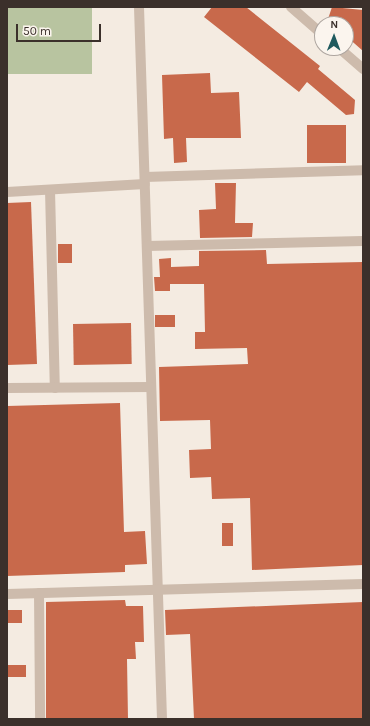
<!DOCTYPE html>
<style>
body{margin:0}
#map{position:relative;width:370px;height:726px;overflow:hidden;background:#f4ebe1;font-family:Karla,sans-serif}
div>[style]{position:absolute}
.green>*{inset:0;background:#b8c4a0;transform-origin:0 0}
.building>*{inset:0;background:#c8694b;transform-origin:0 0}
.minor>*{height:10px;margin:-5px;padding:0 5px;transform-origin:5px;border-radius:5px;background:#cdbbac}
span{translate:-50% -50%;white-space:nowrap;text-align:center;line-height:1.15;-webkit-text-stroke:4px #fbf5ee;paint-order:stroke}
.frame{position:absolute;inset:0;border:8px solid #3b302b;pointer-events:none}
.north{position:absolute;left:314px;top:16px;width:40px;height:40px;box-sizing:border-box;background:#fbf5ee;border:1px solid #aea6a0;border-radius:50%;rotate:1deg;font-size:11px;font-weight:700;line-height:16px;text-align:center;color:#3b302b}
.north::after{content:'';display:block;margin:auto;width:14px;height:18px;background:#1f5a5e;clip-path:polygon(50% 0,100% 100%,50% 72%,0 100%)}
.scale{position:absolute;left:16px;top:24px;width:85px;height:18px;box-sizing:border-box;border:2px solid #3b302b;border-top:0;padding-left:5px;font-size:12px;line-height:14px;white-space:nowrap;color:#3b302b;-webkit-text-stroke:3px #fbf5ee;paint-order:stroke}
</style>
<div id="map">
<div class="green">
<div style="left:7px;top:7px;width:85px;height:67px"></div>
</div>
<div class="building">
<div style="clip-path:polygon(212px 7px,246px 7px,320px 66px,318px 69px,355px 100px,354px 114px,346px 115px,307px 82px,299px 92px,204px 17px)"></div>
<div style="clip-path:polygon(332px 7px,363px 10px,363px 51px,346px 36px,346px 24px,334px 24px,328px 19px)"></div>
<div style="clip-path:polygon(210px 73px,211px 93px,239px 92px,241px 138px,186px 138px,187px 162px,174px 163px,173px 138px,164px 139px,162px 75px)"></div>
<div style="left:307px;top:125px;width:39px;height:38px"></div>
<div style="clip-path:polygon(215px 183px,236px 183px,235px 223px,253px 223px,252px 237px,200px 238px,199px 210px,216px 209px)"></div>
<div style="clip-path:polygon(31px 202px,37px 364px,7px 365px,7px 203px)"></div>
<div style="left:58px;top:244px;width:14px;height:19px"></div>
<div style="clip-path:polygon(266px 250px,267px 264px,363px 262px,363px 565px,252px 570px,250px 498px,212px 499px,211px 477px,190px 478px,189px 450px,211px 449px,210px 420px,160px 421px,159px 367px,248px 364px,247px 348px,195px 349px,195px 332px,205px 332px,204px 284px,170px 284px,170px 291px,155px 291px,154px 277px,160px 277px,159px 259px,171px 258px,171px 267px,199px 266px,199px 251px)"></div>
<div style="left:175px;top:315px;width:12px;height:20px;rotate:90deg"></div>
<div style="left:131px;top:323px;width:41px;height:58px;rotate:89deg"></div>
<div style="clip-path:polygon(120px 403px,124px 532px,145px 531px,147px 564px,125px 565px,125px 572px,7px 576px,7px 406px)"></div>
<div style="left:222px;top:523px;width:11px;height:23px"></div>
<div style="clip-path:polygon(125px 600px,126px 606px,143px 606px,144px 642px,135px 642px,136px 659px,127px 659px,128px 719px,46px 719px,46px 602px)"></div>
<div style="clip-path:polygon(363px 602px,363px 719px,194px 719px,190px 634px,166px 635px,165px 610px)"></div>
<div style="left:7px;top:610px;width:15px;height:13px"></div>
<div style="left:7px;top:665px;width:19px;height:12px"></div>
</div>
<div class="minor">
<div style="left:139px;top:7px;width:712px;rotate:88.15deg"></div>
<div style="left:291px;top:7px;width:41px;rotate:41.1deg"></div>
<div style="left:339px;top:48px;width:32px;rotate:41deg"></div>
<div style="left:145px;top:177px;width:218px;rotate:-1.8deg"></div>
<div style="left:50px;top:190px;width:198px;rotate:88.6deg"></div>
<div style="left:7px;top:192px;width:138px;rotate:-3.3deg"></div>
<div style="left:147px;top:246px;width:216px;rotate:-1.3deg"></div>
<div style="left:7px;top:388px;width:144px;rotate:-0.4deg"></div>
<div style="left:39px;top:593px;width:126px;rotate:89.5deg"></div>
<div style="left:7px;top:594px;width:356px;rotate:-1.6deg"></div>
</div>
<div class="frame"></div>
<div class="north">N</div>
<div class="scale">50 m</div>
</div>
